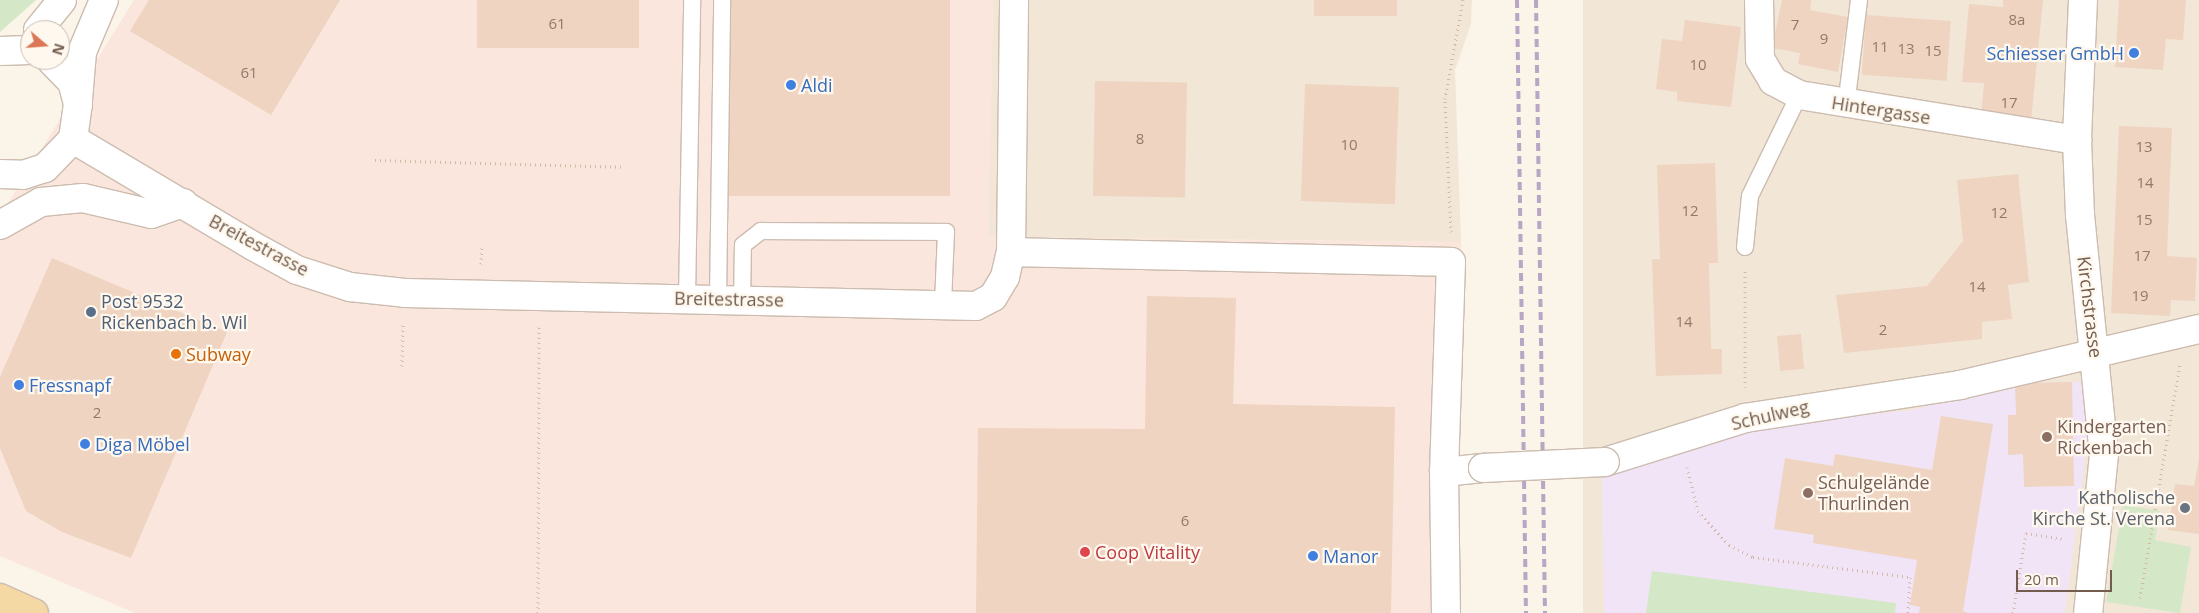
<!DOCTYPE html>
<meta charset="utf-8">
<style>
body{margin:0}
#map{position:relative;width:2199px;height:613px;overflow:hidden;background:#fbf4e8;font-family:"Open Sans",sans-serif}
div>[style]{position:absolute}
.residential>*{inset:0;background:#f2e6d7;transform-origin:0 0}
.commercial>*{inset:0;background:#fae6dc}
.education>*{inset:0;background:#f1e4f7}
.green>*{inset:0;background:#d4e8c7}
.building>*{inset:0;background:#eed4c1;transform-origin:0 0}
.path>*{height:3px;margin-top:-1.5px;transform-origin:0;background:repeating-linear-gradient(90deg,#d3b8a4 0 1px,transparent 0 5px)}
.roads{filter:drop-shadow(1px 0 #ccbcaf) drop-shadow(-1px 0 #ccbcaf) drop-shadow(0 1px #ccbcaf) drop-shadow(0 -1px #ccbcaf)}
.lane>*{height:16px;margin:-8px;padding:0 8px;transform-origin:8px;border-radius:8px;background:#fff}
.street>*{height:28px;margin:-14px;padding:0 14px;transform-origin:14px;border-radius:14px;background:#fff}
.secondary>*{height:28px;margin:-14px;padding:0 14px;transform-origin:14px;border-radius:14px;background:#fff}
.primary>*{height:28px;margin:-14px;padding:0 14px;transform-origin:14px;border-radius:14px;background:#f4d9a5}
.rail>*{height:4px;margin-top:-2px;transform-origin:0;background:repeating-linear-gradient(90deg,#b7a6c4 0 8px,transparent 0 13px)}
.bridges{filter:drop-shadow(1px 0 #ccbcaf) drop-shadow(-1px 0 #ccbcaf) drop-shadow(0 1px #ccbcaf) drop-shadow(0 -1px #ccbcaf)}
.street-bridge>*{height:28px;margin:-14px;padding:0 14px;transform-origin:14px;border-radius:14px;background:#fff}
.dots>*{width:14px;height:14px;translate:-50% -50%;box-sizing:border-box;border:2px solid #fef8ee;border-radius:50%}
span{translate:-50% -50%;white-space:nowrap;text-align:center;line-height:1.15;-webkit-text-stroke:4.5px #fef8ee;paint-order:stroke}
.number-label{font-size:15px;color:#927a6b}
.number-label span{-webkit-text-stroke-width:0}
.shop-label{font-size:18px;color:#366cbe}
.right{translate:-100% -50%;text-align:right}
.left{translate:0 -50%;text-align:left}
.street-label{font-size:18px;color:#735c4e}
.service-label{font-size:18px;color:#4e5e75}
.food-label{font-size:18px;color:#c56008}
.education-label{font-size:18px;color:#785e54}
.worship-label{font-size:18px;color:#5b616d}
.health-label{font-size:18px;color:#be3a42}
.north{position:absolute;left:20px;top:20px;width:50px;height:50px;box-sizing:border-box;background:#fef8ee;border:1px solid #c6baae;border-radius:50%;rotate:108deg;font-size:14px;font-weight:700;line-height:20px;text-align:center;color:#735c4e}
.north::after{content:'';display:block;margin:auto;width:18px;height:22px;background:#db7756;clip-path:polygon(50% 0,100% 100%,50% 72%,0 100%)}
.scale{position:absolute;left:2016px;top:570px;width:96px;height:22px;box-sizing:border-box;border:2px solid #735c4e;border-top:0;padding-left:6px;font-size:15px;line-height:18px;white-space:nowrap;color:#735c4e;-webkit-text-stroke:4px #fef8ee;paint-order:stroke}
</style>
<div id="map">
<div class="residential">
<div style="clip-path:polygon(993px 0,1472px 0,1471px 24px,1455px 70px,1461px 242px,988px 237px)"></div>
<div style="left:1583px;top:0;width:616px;height:613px"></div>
</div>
<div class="commercial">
<div style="clip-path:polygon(134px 0,993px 0,989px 237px,1461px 242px,1453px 506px,1457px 613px,135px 613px,0 556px,0 216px)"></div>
</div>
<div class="education">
<div style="clip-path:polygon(2084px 382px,2089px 429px,2065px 613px,1604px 613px,1602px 475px,1772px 425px,1912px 410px,2015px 383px)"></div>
</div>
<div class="green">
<div style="clip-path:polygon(0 0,36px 0,0 32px)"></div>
<div style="clip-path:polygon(2123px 505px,2160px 511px,2155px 540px,2191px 547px,2180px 613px,2106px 602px)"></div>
<div style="clip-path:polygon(1652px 571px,1896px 603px,1895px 613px,1646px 613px)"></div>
</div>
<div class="building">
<div style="clip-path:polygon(149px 0,340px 0,271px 115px,130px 31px)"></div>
<div style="left:477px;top:0;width:162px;height:48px"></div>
<div style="left:729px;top:0;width:221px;height:196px"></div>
<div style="left:1314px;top:0;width:83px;height:16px"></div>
<div style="clip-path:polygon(1782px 0,1811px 0,1810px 10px,1848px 17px,1838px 72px,1798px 64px,1800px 53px,1772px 48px)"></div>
<div style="clip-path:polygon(2003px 0,2043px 0,2031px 121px,1981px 116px,1984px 83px,1962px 82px,1969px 4px,2003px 7px)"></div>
<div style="clip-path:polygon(2119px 0,2186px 0,2183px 40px,2166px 39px,2163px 70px,2115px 67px)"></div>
<div style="left:1866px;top:15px;width:85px;height:60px;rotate:4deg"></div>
<div style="clip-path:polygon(1685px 20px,1741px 27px,1731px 107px,1677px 101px,1677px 92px,1656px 89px,1662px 39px,1682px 41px)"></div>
<div style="left:1095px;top:81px;width:92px;height:115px;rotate:1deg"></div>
<div style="left:1305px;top:84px;width:94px;height:117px;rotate:2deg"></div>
<div style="clip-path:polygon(2119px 126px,2172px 128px,2167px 256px,2197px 258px,2195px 301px,2171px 300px,2170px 316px,2111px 313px)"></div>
<div style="clip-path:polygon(1715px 163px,1718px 263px,1709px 263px,1711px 349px,1722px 349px,1722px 374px,1656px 376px,1652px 259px,1660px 259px,1657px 165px)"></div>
<div style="clip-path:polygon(2018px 174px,2029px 282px,2008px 285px,2012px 319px,1982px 322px,1982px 339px,1844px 353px,1836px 295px,1927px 286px,1963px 241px,1957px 180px)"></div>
<div style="clip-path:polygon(52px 258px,227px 332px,131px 558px,62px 532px,26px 511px,0 448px,0 377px)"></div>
<div style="clip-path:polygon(1147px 296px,1236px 298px,1233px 404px,1395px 407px,1391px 613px,976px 613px,978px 428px,1145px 429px)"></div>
<div style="left:1801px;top:334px;width:35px;height:24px;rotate:85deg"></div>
<div style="clip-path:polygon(2072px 382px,2074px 486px,2024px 487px,2023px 454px,2008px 455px,2008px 415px,2016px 415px,2015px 383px)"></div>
<div style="clip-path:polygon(1941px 416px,1993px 424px,1963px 611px,1968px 613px,1919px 613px,1920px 607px,1910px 605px,1917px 560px,1813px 543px,1814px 535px,1774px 529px,1785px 458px,1833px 466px,1835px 454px,1932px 470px)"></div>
<div style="clip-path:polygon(2199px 459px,2199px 534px,2168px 530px,2175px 484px,2194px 486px)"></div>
</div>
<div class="path">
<div style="left:375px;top:160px;width:246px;rotate:1.6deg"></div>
<div style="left:1451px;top:232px;width:133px;rotate:-92.6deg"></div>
<div style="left:1445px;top:99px;width:101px;rotate:-79.7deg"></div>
<div style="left:481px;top:264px;width:17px;rotate:-87deg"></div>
<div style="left:402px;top:366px;width:43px;rotate:-88.7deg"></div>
<div style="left:1745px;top:387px;width:116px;rotate:-90deg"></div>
<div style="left:1687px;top:467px;width:45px;rotate:76deg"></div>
<div style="left:1698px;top:511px;width:46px;rotate:47.6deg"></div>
<div style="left:1729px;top:545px;width:27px;rotate:27deg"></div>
<div style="left:1753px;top:557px;width:158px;rotate:7.3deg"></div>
<div style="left:1910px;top:577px;width:36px;rotate:93deg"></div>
<div style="left:2140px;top:598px;width:237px;rotate:-80.3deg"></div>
<div style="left:538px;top:613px;width:287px;rotate:-89.8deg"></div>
<div style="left:2013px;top:613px;width:81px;rotate:-80.8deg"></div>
<div style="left:2026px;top:533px;width:38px;rotate:9deg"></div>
</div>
<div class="roads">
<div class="lane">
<div style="left:1846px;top:106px;width:107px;rotate:-83deg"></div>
<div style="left:1745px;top:247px;width:51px;rotate:-84.4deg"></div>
<div style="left:1750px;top:196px;width:112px;rotate:-64.1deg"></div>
<div style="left:687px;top:298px;width:298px;rotate:-89deg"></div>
<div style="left:718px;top:299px;width:299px;rotate:-89.2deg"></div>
<div style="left:742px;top:300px;width:55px;rotate:-89deg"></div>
<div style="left:743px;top:245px;width:23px;rotate:-38deg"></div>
<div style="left:761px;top:231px;width:185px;rotate:0.3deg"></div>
<div style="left:946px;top:232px;width:73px;rotate:92.4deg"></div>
</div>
<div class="street">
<div style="left:1759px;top:0;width:59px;rotate:89deg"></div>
<div style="left:1760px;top:59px;width:26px;rotate:59deg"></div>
<div style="left:1773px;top:81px;width:30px;rotate:28deg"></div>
<div style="left:1799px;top:95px;width:282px;rotate:9.2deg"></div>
<div style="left:2083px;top:0;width:140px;rotate:92.5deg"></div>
<div style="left:2077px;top:140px;width:75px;rotate:87.7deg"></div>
<div style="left:2080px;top:215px;width:240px;rotate:84.3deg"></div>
<div style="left:2104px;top:454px;width:160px;rotate:95.7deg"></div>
<div style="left:73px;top:139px;width:209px;rotate:30.7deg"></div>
<div style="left:253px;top:246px;width:50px;rotate:28.6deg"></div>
<div style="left:297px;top:270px;width:56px;rotate:17.8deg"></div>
<div style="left:350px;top:287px;width:55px;rotate:6.2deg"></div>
<div style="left:405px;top:293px;width:571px;rotate:1.3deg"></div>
<div style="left:976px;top:306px;width:19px;rotate:-28deg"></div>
<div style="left:993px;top:297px;width:23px;rotate:-59deg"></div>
<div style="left:1005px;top:277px;width:26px;rotate:-77deg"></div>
<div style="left:1011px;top:252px;width:252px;rotate:-89.3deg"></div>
<div style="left:0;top:225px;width:47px;rotate:-29.3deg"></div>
<div style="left:41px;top:202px;width:42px;rotate:-5.4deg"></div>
<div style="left:83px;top:198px;width:70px;rotate:13.2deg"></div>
<div style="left:151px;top:214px;width:34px;rotate:-19deg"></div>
<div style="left:1011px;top:252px;width:440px;rotate:1.3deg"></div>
<div style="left:1451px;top:262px;width:210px;rotate:91.9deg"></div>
<div style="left:1444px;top:472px;width:141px;rotate:89.2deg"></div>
<div style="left:1605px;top:462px;width:147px;rotate:-17.4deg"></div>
<div style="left:1745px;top:418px;width:218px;rotate:-8.7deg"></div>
<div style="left:1960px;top:385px;width:245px;rotate:-13.2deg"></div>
<div style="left:1444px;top:472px;width:39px;rotate:-6deg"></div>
</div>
<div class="secondary">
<div style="left:38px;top:30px;width:38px;rotate:-51deg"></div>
<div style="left:0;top:51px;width:30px;rotate:-2deg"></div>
<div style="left:78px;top:100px;width:48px;rotate:-85.2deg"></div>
<div style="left:82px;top:52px;width:56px;rotate:-67.1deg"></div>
<div style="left:0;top:174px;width:23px;rotate:2deg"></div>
<div style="left:23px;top:175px;width:23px;rotate:-18deg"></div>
<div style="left:45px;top:168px;width:40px;rotate:-46deg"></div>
<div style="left:73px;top:139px;width:35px;rotate:-82deg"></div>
<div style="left:78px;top:104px;width:23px;rotate:-105deg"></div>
<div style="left:72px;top:82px;width:30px;rotate:-134deg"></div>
</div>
<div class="primary">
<div style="left:0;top:598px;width:37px;rotate:24deg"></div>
</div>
</div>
<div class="rail">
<div style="left:1517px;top:0;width:613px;rotate:89.16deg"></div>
<div style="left:1536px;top:0;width:613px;rotate:89.16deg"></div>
</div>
<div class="bridges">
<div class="street-bridge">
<div style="left:1483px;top:468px;width:122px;rotate:-2.8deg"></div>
</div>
</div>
<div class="dots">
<div style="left:2134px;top:53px;background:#3f7fe0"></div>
<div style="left:791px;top:85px;background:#3f7fe0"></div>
<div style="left:91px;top:312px;background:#5c6f8a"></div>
<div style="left:176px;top:354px;background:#e8710a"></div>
<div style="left:19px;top:385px;background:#3f7fe0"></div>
<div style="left:2047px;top:437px;background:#8d6e63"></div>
<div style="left:85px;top:444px;background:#3f7fe0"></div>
<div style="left:1808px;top:493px;background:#8d6e63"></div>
<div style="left:2185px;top:508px;background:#6b7280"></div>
<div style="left:1085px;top:552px;background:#e0444e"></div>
<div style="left:1313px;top:556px;background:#3f7fe0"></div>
</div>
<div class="number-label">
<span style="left:2017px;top:20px">8a</span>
<span style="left:557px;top:24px">61</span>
<span style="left:1795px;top:25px">7</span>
<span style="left:1824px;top:39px">9</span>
<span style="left:1880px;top:47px">11</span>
<span style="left:1906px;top:49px">13</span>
<span style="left:1933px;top:51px">15</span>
<span style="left:1698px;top:65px">10</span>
<span style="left:249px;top:73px">61</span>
<span style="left:2009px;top:103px">17</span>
<span style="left:1140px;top:139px">8</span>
<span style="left:1349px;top:145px">10</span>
<span style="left:2144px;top:147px">13</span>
<span style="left:2145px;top:183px">14</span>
<span style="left:1690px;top:211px">12</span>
<span style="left:1999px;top:213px">12</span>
<span style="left:2144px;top:220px">15</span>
<span style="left:2142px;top:256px">17</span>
<span style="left:1977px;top:287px">14</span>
<span style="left:2140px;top:296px">19</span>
<span style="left:1684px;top:322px">14</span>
<span style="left:1883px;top:330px">2</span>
<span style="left:97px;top:413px">2</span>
<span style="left:1185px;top:521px">6</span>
</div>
<div class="shop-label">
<span class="right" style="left:2124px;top:53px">Schiesser GmbH</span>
<span class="left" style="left:801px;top:85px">Aldi</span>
<span class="left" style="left:29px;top:385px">Fressnapf</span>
<span class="left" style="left:95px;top:444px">Diga Möbel</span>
<span class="left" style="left:1323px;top:556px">Manor</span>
</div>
<div class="street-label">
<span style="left:1881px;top:110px;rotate:9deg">Hintergasse</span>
<span style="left:259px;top:245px;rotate:28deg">Breitestrasse</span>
<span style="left:729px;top:299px;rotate:1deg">Breitestrasse</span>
<span style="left:2090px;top:307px;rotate:83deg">Kirchstrasse</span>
<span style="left:1770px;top:415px;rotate:-13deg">Schulweg</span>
</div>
<div class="service-label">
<span class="left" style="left:101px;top:312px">Post 9532<br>Rickenbach b. Wil</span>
</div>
<div class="food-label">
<span class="left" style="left:186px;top:354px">Subway</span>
</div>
<div class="education-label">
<span class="left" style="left:2057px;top:437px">Kindergarten<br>Rickenbach</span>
<span class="left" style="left:1818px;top:493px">Schulgelände<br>Thurlinden</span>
</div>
<div class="worship-label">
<span class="right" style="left:2175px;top:508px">Katholische<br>Kirche St. Verena</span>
</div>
<div class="health-label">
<span class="left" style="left:1095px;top:552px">Coop Vitality</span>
</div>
<div class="north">N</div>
<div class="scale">20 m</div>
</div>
